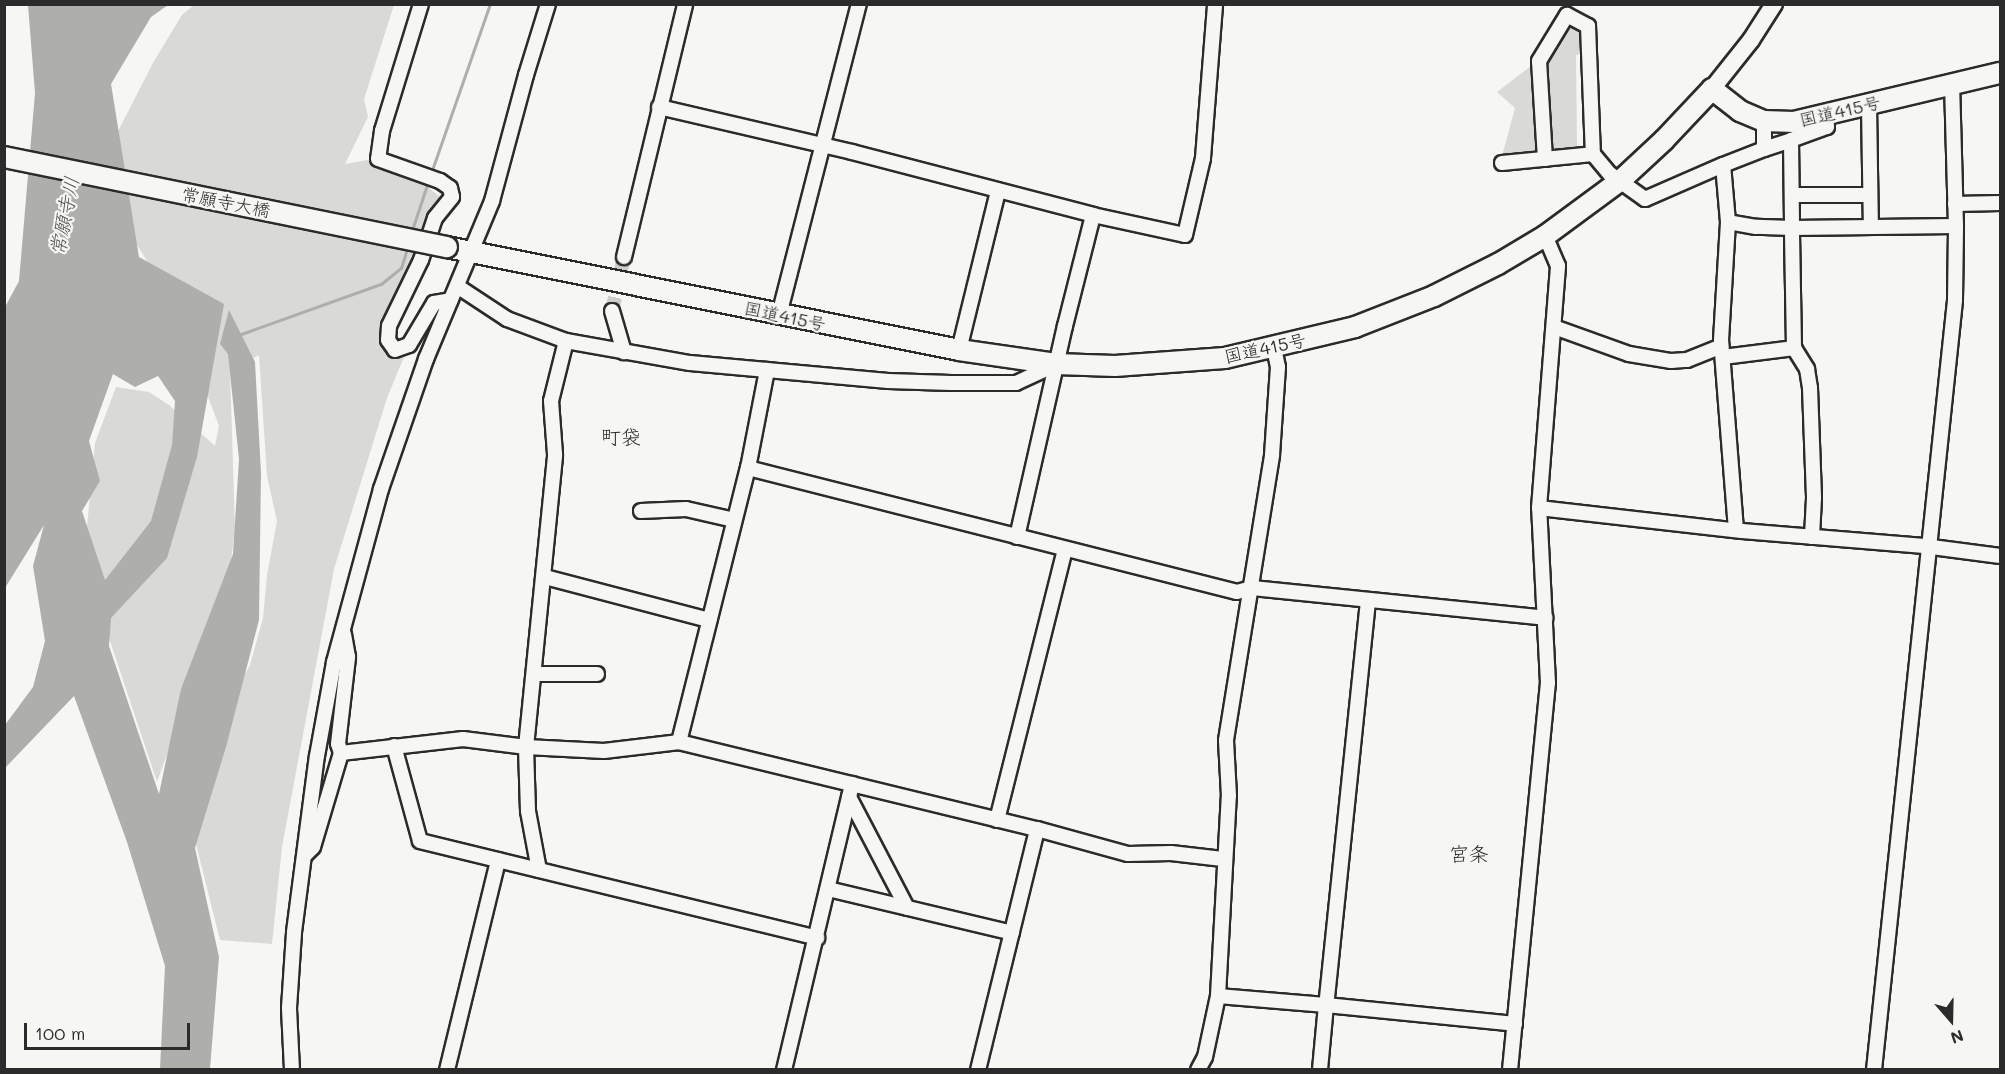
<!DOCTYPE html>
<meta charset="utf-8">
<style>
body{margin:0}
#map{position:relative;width:2005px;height:1074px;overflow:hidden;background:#f6f6f2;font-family:Mali,"Klee One",sans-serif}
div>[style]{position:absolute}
.green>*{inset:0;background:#d9d9d5}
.water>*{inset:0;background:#aeaeab}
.stream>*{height:3px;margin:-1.5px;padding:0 1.5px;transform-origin:1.5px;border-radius:1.5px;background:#aeaeab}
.minor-tunnel>*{height:14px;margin-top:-7px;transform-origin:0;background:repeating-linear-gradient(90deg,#cdcdca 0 14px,transparent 0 21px)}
.roads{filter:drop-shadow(2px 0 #2b2b2b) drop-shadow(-2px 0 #2b2b2b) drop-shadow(0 2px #2b2b2b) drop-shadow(0 -2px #2b2b2b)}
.minor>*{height:14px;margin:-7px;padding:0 7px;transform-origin:7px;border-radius:7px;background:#f6f6f2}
.major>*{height:16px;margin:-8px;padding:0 8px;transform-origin:8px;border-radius:8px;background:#f6f6f2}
.highway>*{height:20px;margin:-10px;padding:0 10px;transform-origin:10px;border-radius:10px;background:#f6f6f2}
.bridges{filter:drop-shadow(2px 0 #2b2b2b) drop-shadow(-2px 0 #2b2b2b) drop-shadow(0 2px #2b2b2b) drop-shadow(0 -2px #2b2b2b)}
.highway-bridge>*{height:20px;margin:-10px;padding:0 10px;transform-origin:10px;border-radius:10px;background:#f6f6f2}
span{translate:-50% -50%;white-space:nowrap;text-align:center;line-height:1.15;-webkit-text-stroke:4.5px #f6f6f2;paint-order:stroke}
.street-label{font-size:18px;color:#2b2b2b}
.water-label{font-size:20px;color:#525251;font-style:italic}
.neighbourhood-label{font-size:20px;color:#2b2b2b}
.frame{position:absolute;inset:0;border:6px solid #2b2b2b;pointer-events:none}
.north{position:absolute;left:1921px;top:990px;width:60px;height:60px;-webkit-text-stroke:4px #f6f6f2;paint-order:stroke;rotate:160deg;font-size:16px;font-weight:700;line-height:24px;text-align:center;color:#2b2b2b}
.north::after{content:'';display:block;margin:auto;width:21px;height:27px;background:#2b2b2b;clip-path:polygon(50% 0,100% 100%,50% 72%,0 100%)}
.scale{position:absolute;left:24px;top:1023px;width:166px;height:27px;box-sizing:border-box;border:3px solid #2b2b2b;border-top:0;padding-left:8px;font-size:18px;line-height:21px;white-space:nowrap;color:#2b2b2b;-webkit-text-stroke:4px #f6f6f2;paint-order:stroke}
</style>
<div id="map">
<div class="green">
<div style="clip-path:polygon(194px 5px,394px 5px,364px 99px,368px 117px,345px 164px,367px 160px,415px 177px,444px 200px,418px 258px,385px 317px,382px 336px,388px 350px,404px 357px,387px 398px,334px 569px,282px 847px,272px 944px,220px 940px,185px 800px,207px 744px,250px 665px,263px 618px,267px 575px,277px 521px,267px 476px,259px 355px,230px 370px,235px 527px,228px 588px,157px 782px,97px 602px,87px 527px,95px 443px,116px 387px,149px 392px,169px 405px,215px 446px,219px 426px,198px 370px,161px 284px,128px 230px,113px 141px,154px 61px,182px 15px)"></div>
<div style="clip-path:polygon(1570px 21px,1585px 30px,1586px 53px,1576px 55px,1577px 146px,1587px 145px,1587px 154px,1501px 160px,1515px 108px,1497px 92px,1535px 63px)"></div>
</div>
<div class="water">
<div style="clip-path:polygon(evenodd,28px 5px,168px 5px,151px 17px,111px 84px,139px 257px,224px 304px,197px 457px,167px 558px,111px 618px,109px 646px,159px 794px,181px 689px,233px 554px,239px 459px,228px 354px,220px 344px,229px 310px,255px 362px,261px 473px,259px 620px,226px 747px,195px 848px,219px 957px,210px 1069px,160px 1069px,165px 966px,127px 842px,74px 696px,5px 768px,5px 725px,33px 687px,45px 641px,33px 566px,44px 525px,5px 588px,4px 309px,19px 281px,35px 93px,28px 5px,113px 374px,135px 387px,158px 376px,175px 401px,172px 445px,151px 521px,105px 580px,82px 511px,100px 481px,89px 441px,113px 374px)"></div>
</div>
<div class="stream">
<div style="left:431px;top:173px;width:179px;rotate:-70.8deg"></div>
<div style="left:411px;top:233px;width:54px;rotate:-71.6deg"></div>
<div style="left:241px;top:334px;width:149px;rotate:-19.7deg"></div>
<div style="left:381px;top:284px;width:26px;rotate:-39deg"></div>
<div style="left:401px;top:268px;width:21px;rotate:-73deg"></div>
</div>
<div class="minor-tunnel">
<div style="left:612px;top:311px;width:55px;rotate:-77.5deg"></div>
</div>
<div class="roads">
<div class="minor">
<div style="left:421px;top:4px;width:133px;rotate:107.1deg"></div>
<div style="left:382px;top:131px;width:28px;rotate:98deg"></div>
<div style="left:378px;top:159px;width:66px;rotate:19.5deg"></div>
<div style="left:440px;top:181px;width:12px;rotate:35deg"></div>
<div style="left:450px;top:188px;width:9px;rotate:77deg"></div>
<div style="left:452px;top:197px;width:27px;rotate:129deg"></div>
<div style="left:435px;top:218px;width:44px;rotate:108.4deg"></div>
<div style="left:421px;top:260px;width:73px;rotate:115.9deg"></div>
<div style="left:389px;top:326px;width:14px;rotate:94deg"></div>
<div style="left:388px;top:340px;width:12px;rotate:55deg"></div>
<div style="left:395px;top:350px;width:15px;rotate:-20deg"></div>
<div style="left:409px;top:345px;width:49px;rotate:-59.2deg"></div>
<div style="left:434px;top:303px;width:17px;rotate:-10deg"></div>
<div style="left:1869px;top:105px;width:122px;rotate:89.1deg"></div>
<div style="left:659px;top:107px;width:198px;rotate:13.1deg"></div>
<div style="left:852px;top:152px;width:249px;rotate:14.6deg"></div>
<div style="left:1093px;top:215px;width:94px;rotate:12.3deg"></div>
<div style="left:1185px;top:235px;width:79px;rotate:-76.8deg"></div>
<div style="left:1203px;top:158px;width:154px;rotate:-85.5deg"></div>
<div style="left:1791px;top:140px;width:38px;rotate:-20deg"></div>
<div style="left:1827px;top:127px;width:11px;rotate:-95deg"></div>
<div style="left:1764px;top:149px;width:28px;rotate:-18deg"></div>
<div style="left:1791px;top:140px;width:88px;rotate:89.3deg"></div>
<div style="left:1792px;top:228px;width:164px;rotate:-0.7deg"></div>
<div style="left:1956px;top:226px;width:142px;rotate:-91.6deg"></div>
<div style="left:1545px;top:159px;width:98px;rotate:-93.5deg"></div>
<div style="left:1539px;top:61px;width:54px;rotate:-58.7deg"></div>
<div style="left:1567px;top:15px;width:24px;rotate:28deg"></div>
<div style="left:1588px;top:26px;width:128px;rotate:87.8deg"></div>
<div style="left:1502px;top:163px;width:91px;rotate:-5.6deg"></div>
<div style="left:1593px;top:154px;width:26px;rotate:50deg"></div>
<div style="left:1610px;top:174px;width:43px;rotate:35.5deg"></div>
<div style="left:1645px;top:199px;width:85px;rotate:-23.6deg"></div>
<div style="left:1792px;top:195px;width:78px"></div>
<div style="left:1955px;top:204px;width:45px;rotate:-1.3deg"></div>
<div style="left:624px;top:257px;width:260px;rotate:-76.4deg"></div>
<div style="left:457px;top:286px;width:60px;rotate:33.4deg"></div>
<div style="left:507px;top:319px;width:63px;rotate:20.4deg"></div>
<div style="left:566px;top:341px;width:126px;rotate:10.1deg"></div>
<div style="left:690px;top:363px;width:199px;rotate:5.2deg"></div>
<div style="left:888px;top:381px;width:63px;rotate:1.8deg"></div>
<div style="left:951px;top:383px;width:65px"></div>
<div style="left:1016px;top:383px;width:43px;rotate:-24.8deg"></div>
<div style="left:612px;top:311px;width:43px;rotate:73.7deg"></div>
<div style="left:779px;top:315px;width:321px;rotate:-75.6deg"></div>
<div style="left:1554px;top:327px;width:80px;rotate:19.8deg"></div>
<div style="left:1629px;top:354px;width:43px;rotate:9.5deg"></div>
<div style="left:1671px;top:361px;width:16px;rotate:-4deg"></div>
<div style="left:1687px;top:360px;width:37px;rotate:-22deg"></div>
<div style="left:1794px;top:348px;width:25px;rotate:58deg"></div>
<div style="left:1807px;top:369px;width:19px;rotate:81deg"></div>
<div style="left:1810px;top:388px;width:110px;rotate:87.9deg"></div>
<div style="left:1814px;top:498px;width:39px;rotate:93deg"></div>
<div style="left:959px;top:350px;width:164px;rotate:-76.2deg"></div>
<div style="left:1723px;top:357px;width:72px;rotate:-7.2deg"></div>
<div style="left:1794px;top:348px;width:120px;rotate:-91deg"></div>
<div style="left:1792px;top:228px;width:36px;rotate:-178deg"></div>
<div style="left:1756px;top:227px;width:28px;rotate:-170deg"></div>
<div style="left:748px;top:468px;width:504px;rotate:14.23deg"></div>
<div style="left:1237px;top:592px;width:16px;rotate:-15deg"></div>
<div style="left:1252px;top:588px;width:295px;rotate:5.8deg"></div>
<div style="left:1539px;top:508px;width:204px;rotate:6.5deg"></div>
<div style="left:1742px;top:531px;width:183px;rotate:4.7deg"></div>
<div style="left:1924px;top:546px;width:77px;rotate:7.5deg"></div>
<div style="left:641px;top:511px;width:45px;rotate:-2.5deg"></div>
<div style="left:686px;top:509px;width:49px;rotate:12.9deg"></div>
<div style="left:1736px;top:530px;width:191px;rotate:-94.5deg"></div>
<div style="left:1721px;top:340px;width:118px;rotate:-86.6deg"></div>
<div style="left:1728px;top:222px;width:57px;rotate:-95deg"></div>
<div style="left:1723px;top:165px;width:44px;rotate:-21.3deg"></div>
<div style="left:1764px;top:149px;width:28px;rotate:-90deg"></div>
<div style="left:1017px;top:537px;width:216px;rotate:-77.2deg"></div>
<div style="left:1065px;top:326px;width:114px;rotate:-75.8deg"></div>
<div style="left:545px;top:577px;width:170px;rotate:14.7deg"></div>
<div style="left:1368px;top:601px;width:406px;rotate:95.9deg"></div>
<div style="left:1326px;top:1005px;width:190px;rotate:5.7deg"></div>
<div style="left:534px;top:674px;width:63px"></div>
<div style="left:679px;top:742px;width:283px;rotate:-75.9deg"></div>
<div style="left:748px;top:468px;width:100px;rotate:-79deg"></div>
<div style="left:394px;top:746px;width:98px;rotate:74.7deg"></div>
<div style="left:420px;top:841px;width:409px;rotate:13.7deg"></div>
<div style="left:341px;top:753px;width:9px;rotate:-108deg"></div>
<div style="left:338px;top:744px;width:88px;rotate:-83.4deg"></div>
<div style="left:348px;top:657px;width:23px;rotate:-100deg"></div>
<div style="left:849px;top:797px;width:125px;rotate:62.4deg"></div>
<div style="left:997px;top:820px;width:279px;rotate:-75.9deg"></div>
<div style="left:305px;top:855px;width:11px;rotate:-45deg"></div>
<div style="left:313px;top:847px;width:98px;rotate:-73.4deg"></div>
<div style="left:341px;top:753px;width:123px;rotate:-6.5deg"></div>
<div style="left:463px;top:739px;width:64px;rotate:7.2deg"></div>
<div style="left:526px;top:747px;width:78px;rotate:2.9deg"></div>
<div style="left:604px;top:751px;width:76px;rotate:-6.8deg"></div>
<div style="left:679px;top:742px;width:368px;rotate:13.7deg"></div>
<div style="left:1037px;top:829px;width:94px;rotate:15.4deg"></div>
<div style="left:1128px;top:854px;width:43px;rotate:-1.3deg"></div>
<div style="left:1171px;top:853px;width:52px;rotate:6.6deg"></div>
<div style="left:539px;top:870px;width:60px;rotate:-100.6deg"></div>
<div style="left:528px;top:811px;width:64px;rotate:-91.8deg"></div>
<div style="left:526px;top:747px;width:294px;rotate:-84.3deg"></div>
<div style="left:555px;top:454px;width:53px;rotate:-94.3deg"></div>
<div style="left:551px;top:401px;width:62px;rotate:-76deg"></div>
<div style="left:828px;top:889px;width:189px;rotate:13.4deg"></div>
<div style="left:1218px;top:996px;width:108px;rotate:4.8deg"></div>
<div style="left:1326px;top:1005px;width:65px;rotate:95.3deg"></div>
<div style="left:292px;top:1070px;width:62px;rotate:-92.8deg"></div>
<div style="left:289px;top:1008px;width:76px;rotate:-86.2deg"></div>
<div style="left:294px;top:932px;width:177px;rotate:-82.6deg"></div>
<div style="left:317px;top:756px;width:96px;rotate:-79.7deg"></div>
<div style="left:334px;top:662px;width:179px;rotate:-74.8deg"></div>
<div style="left:381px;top:489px;width:138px;rotate:-70.9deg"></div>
<div style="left:426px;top:359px;width:171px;rotate:-67.3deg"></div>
<div style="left:492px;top:201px;width:131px;rotate:-74.9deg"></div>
<div style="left:526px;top:75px;width:74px;rotate:-72.8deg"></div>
<div style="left:447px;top:1070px;width:216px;rotate:-76.3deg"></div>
<div style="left:784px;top:1070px;width:294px;rotate:-76.6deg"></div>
<div style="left:978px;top:1070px;width:248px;rotate:-76.2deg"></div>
<div style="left:1198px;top:1070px;width:15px;rotate:-62deg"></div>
<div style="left:1205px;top:1057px;width:62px;rotate:-78deg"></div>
<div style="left:1218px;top:996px;width:200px;rotate:-86.9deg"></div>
<div style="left:1229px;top:796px;width:56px;rotate:-93.1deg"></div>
<div style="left:1226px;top:740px;width:289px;rotate:-80.8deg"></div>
<div style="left:1272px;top:455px;width:88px;rotate:-86.1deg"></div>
<div style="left:1278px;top:367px;width:19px;rotate:-102deg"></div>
<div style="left:1510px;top:1070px;width:389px;rotate:-84.4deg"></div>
<div style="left:1548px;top:683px;width:175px;rotate:-92.9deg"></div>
<div style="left:1539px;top:508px;width:243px;rotate:-85.5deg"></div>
<div style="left:1558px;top:266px;width:33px;rotate:-113deg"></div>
<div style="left:1874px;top:1070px;width:774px;rotate:-83.99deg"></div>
<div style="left:1955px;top:300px;width:74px;rotate:-89.2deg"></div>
</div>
<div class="major">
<div style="left:1712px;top:89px;width:63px;rotate:-51.5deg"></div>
<div style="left:1751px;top:40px;width:43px;rotate:-57.4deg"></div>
</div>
<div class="highway">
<div style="left:447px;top:247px;width:522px;rotate:11.37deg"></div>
<div style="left:959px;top:350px;width:98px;rotate:8.2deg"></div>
<div style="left:1056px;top:364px;width:59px;rotate:1.9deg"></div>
<div style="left:1115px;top:366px;width:110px;rotate:-4.2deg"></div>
<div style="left:1225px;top:358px;width:134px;rotate:-13.4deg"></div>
<div style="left:1355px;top:327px;width:85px;rotate:-21.4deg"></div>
<div style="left:1434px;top:296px;width:72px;rotate:-26.6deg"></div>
<div style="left:1498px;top:264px;width:55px;rotate:-30.8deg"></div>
<div style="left:1545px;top:236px;width:94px;rotate:-36.4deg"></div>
<div style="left:1621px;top:180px;width:59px;rotate:-42.9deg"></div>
<div style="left:1664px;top:140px;width:70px;rotate:-46.7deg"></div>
<div style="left:1712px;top:89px;width:36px;rotate:38deg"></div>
<div style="left:1740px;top:111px;width:26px;rotate:23deg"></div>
<div style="left:1764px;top:121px;width:30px;rotate:2deg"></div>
<div style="left:1794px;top:122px;width:212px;rotate:-13.4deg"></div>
</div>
</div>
<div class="bridges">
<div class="highway-bridge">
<div style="left:4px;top:157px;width:452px;rotate:11.5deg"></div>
</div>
</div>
<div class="street-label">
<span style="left:1840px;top:111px;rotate:-13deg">国道415号</span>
<span style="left:226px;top:202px;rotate:11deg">常願寺大橋</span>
<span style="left:785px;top:316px;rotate:12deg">国道415号</span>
<span style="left:1265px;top:348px;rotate:-12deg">国道415号</span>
</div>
<div class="water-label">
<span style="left:64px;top:216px;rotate:-79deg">常願寺川</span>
</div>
<div class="neighbourhood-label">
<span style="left:621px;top:436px">町袋</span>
<span style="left:1469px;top:853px">宮条</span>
</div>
<div class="frame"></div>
<div class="north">N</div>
<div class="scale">100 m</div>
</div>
